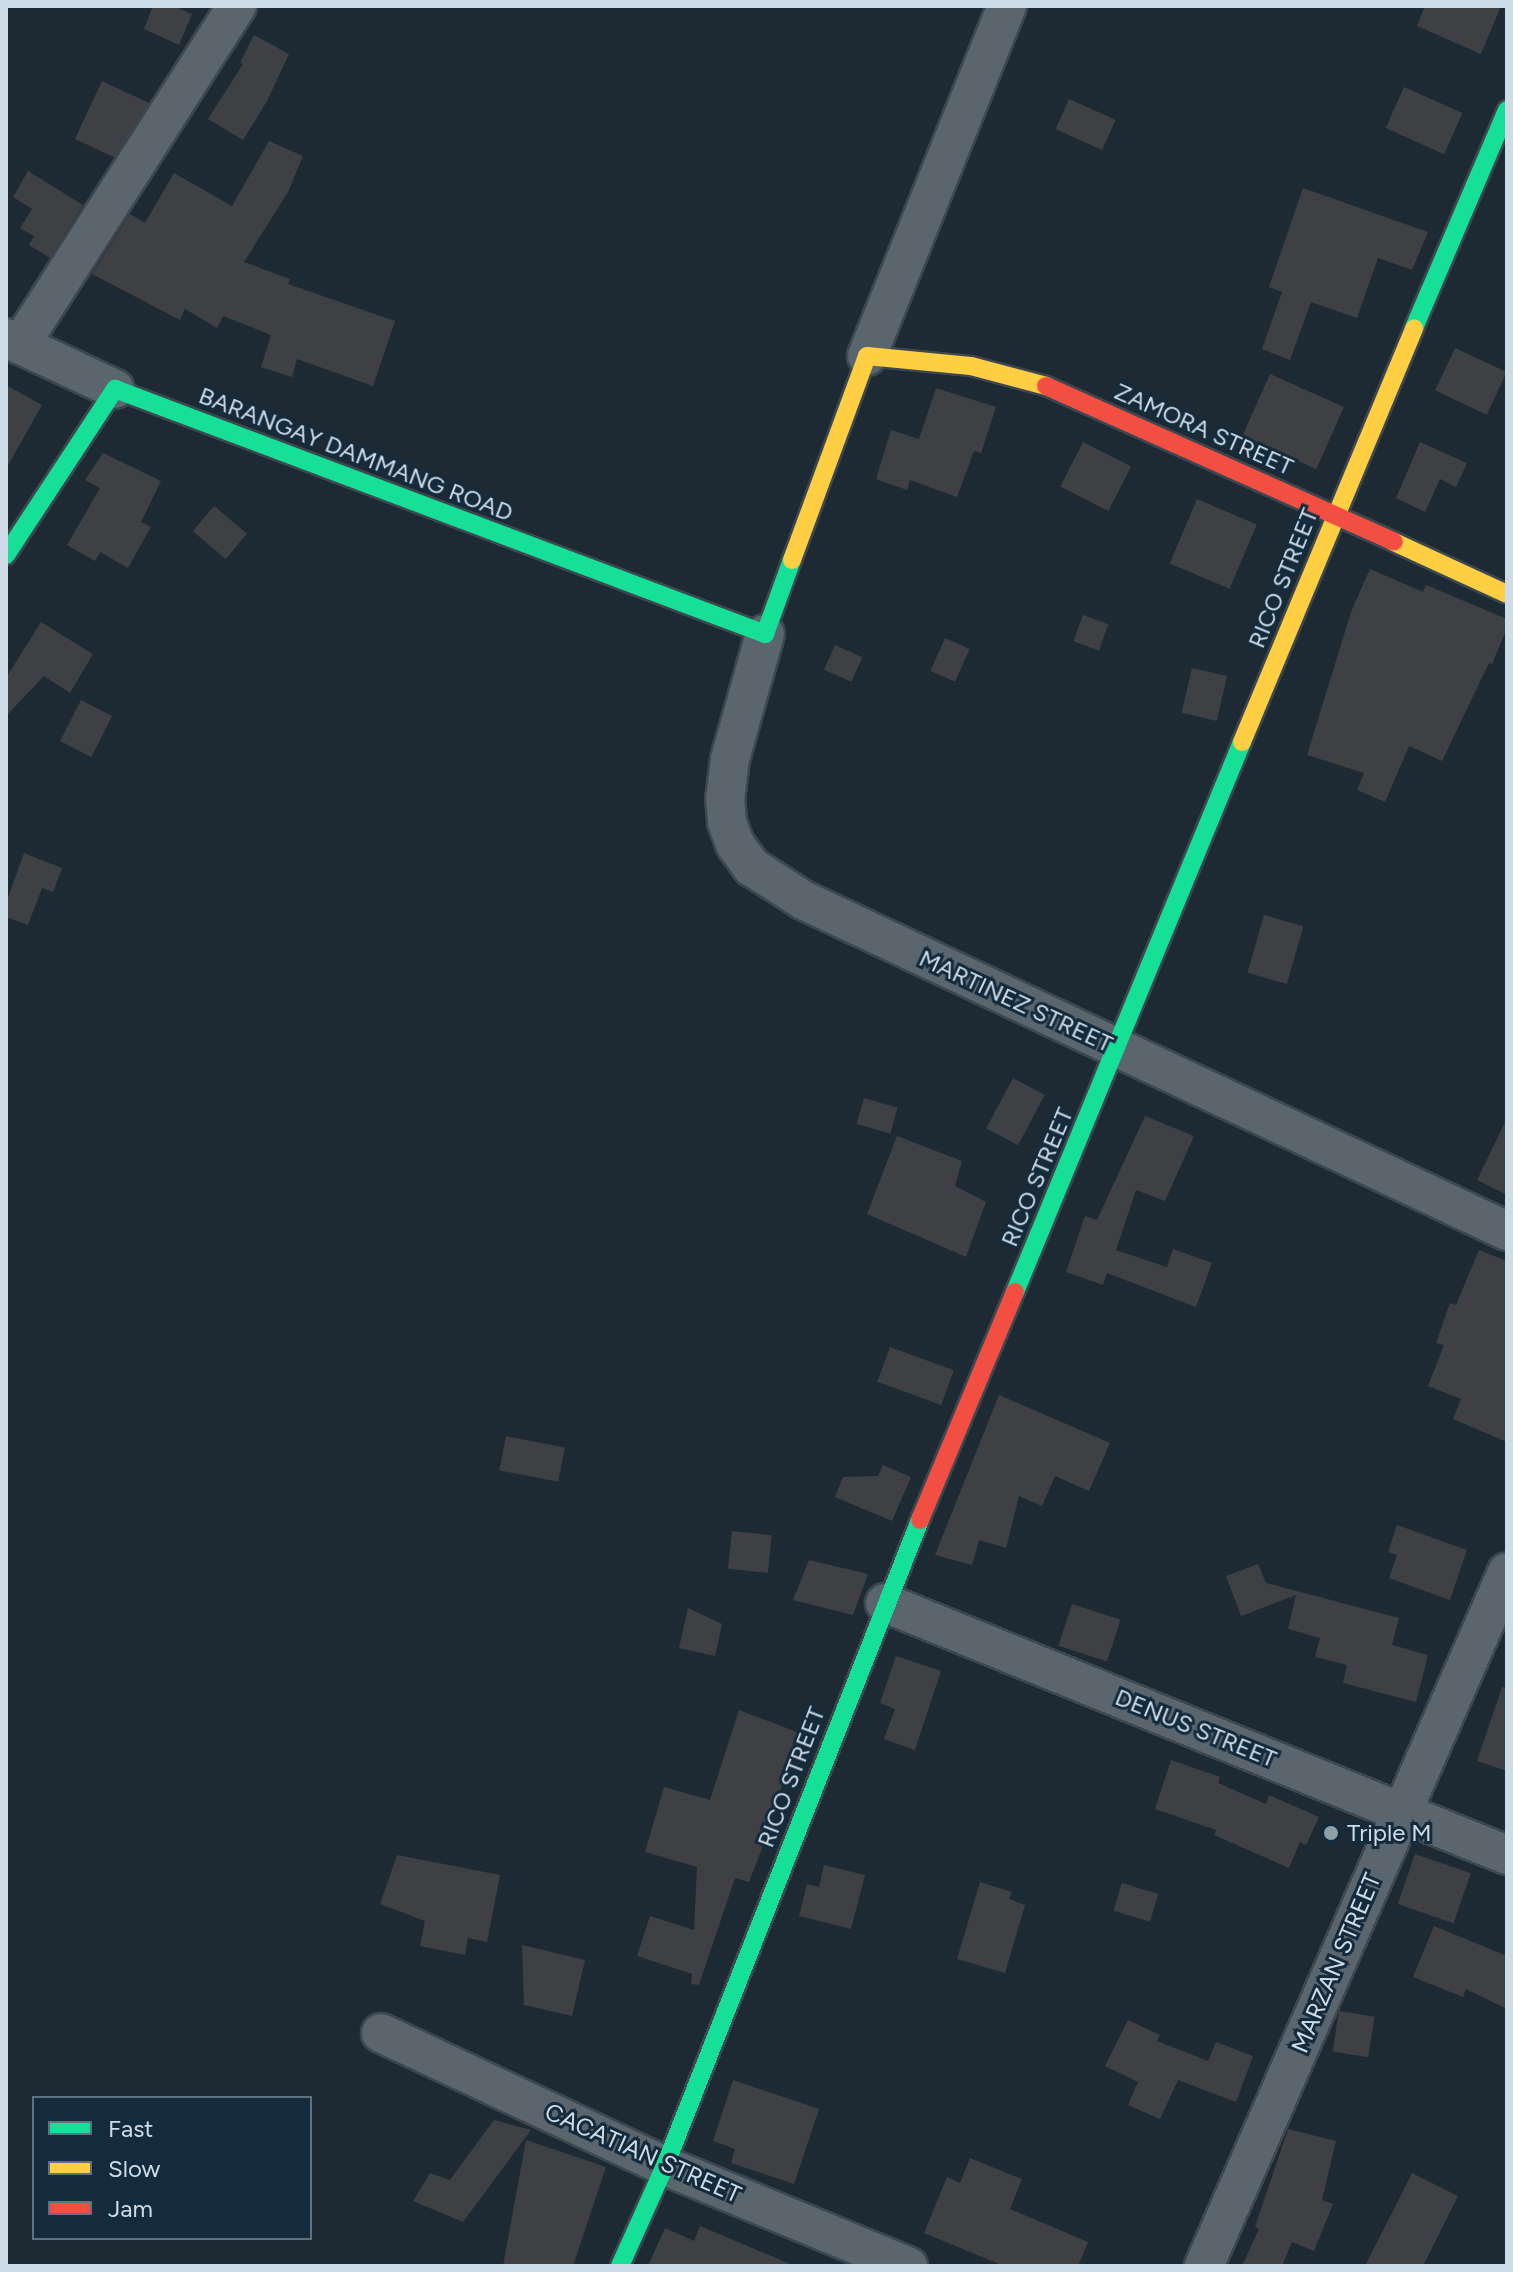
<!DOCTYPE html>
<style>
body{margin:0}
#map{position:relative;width:1513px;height:2272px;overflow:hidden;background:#1d2a33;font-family:Figtree,sans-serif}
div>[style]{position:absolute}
.building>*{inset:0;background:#3f4043;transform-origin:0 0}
.roads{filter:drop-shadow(2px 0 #3c474f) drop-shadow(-2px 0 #3c474f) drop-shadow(0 2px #3c474f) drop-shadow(0 -2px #3c474f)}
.street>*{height:38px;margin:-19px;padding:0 19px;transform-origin:19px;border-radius:19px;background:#5a656d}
.fast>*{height:18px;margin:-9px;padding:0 9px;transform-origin:9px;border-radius:9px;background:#16e098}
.slow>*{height:18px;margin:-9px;padding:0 9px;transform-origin:9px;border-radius:9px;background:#ffcf43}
.jam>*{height:18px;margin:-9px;padding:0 9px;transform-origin:9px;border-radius:9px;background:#f24e42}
.dots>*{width:22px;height:22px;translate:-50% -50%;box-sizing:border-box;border:4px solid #132b3d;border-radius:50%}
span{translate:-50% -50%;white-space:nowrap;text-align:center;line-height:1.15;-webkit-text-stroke:6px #132b3d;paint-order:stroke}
.street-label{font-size:24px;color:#cedce7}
.poi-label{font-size:24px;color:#cedce7}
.left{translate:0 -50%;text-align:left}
.frame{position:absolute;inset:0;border:8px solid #cedce7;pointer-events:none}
.legend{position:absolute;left:32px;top:2096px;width:280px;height:144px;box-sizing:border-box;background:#132b3d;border:2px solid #5e7281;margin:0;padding:10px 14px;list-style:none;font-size:24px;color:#cedce7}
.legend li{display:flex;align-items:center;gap:16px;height:40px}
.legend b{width:40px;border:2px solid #5e7281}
</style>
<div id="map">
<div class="building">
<div style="clip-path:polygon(153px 6px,173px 6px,192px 14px,179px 45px,144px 29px)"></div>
<div style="clip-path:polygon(1425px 6px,1501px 6px,1481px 54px,1417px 26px)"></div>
<div style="clip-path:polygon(254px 35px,289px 54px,267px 101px,243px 140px,208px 119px,243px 64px,240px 63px)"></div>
<div style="left:102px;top:81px;width:52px;height:64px;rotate:25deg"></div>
<div style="left:1404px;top:87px;width:64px;height:45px;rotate:24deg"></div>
<div style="left:1069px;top:99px;width:51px;height:33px;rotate:24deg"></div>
<div style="clip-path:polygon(269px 141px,303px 156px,288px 192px,244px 262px,290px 279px,288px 284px,395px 321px,373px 386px,297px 359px,292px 377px,261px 367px,271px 335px,223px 316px,217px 328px,185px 309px,180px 320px,92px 274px,130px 214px,145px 223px,174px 173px,232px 206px)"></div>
<div style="clip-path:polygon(28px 171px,83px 205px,50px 258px,29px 245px,34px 236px,20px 228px,32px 209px,13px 197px)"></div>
<div style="clip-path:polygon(1303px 188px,1428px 232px,1412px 270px,1378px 258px,1357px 318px,1311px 302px,1290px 360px,1262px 349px,1282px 292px,1269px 287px)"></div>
<div style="left:1455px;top:348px;width:57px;height:47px;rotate:25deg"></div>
<div style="left:1270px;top:374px;width:81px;height:68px;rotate:24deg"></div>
<div style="clip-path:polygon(6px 385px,42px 405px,6px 469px)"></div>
<div style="clip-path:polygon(936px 388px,996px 407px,981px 453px,974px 451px,957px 497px,910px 480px,907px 490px,876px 479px,891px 430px,919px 439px)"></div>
<div style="left:1083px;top:442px;width:54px;height:50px;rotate:27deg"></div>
<div style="clip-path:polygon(1420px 442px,1467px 463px,1456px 487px,1440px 479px,1425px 512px,1396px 498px)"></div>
<div style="clip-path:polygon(103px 453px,161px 481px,141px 522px,151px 527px,128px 568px,100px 552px,95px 561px,67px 545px,100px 488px,85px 480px)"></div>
<div style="left:1197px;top:499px;width:65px;height:70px;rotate:23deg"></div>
<div style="left:214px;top:506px;width:43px;height:33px;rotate:40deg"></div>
<div style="clip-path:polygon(1370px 569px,1423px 592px,1426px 585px,1507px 619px,1507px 628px,1492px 664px,1489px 663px,1442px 761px,1409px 746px,1385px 802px,1357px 790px,1364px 773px,1307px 755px,1351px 612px)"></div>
<div style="left:1083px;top:615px;width:27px;height:28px;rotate:20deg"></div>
<div style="clip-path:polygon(41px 622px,93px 654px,70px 693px,44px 676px,6px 716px,6px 678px)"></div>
<div style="left:945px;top:638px;width:27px;height:36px;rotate:24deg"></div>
<div style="left:835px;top:645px;width:30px;height:27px;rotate:24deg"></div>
<div style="left:1192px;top:668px;width:36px;height:46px;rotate:13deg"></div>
<div style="left:81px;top:700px;width:35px;height:46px;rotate:27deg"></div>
<div style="clip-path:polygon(24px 853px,62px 868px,53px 892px,42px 888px,28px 925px,6px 917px,6px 903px)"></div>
<div style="left:1264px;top:915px;width:41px;height:60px;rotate:16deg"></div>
<div style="left:1013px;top:1078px;width:36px;height:57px;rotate:28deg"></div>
<div style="left:864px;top:1098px;width:35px;height:27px;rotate:16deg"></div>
<div style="clip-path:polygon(1145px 1116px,1194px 1136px,1165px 1201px,1136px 1190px,1116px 1250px,1167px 1267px,1173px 1249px,1212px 1263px,1196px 1307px,1107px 1273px,1103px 1285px,1066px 1272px,1085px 1216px,1097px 1220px)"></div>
<div style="clip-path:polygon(1507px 1118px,1507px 1195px,1477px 1180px)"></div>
<div style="clip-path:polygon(897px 1136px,962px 1161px,955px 1186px,986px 1202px,966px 1257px,867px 1214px)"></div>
<div style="clip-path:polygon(1479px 1250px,1507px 1261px,1507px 1442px,1453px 1419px,1461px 1399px,1428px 1386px,1444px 1345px,1436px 1343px,1450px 1303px,1456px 1305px)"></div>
<div style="left:890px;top:1347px;width:68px;height:37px;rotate:20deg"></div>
<div style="clip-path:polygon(999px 1395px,1110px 1443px,1089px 1491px,1055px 1476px,1042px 1506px,1019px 1496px,1006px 1548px,979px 1540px,972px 1565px,935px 1555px)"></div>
<div style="left:506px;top:1436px;width:60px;height:35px;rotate:11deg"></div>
<div style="clip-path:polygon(883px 1465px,911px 1477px,892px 1521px,835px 1497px,843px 1477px,878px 1476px)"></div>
<div style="clip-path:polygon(1397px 1525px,1467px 1550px,1450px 1600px,1389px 1578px,1397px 1555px,1388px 1552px)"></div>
<div style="left:732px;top:1531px;width:40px;height:38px;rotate:6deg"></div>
<div style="clip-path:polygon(809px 1560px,868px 1574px,853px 1615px,793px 1600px)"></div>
<div style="clip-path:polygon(1258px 1564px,1266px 1583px,1399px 1618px,1392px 1645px,1428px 1655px,1416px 1702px,1343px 1683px,1347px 1665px,1315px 1657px,1320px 1638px,1288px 1629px,1296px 1595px,1241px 1616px,1226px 1576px)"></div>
<div style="left:1072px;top:1604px;width:51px;height:44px;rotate:18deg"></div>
<div style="clip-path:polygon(688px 1608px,722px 1624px,715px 1656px,679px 1648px)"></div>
<div style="clip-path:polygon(896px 1656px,941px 1671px,915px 1750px,884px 1739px,895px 1709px,880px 1703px)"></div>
<div style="clip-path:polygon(1502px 1687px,1507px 1688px,1507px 1771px,1477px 1761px)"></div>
<div style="clip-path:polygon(739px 1710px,797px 1732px,769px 1830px,749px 1882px,735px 1878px,699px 1985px,691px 1984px,692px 1974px,637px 1956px,650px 1916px,694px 1930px,697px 1867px,645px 1852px,664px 1787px,710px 1800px)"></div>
<div style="clip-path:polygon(1171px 1760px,1220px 1777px,1218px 1783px,1266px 1804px,1269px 1795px,1319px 1817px,1306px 1845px,1300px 1842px,1289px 1868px,1214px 1835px,1216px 1830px,1155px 1809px)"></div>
<div style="left:1415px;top:1854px;width:59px;height:53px;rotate:19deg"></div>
<div style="clip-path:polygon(397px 1855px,500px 1875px,487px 1942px,468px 1938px,465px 1955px,420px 1946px,425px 1921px,380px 1904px)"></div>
<div style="clip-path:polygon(824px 1865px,865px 1875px,851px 1929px,799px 1916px,807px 1884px,819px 1887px)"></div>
<div style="clip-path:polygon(980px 1882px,1012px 1892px,1009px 1899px,1025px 1905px,1005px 1973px,957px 1959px)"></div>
<div style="left:1122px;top:1883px;width:38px;height:29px;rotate:17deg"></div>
<div style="clip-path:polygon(1434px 1926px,1507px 1956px,1507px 2009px,1466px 1989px,1463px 1997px,1413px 1977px)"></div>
<div style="clip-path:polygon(522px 1945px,585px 1960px,572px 2016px,524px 2005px)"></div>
<div style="left:1339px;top:2011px;width:36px;height:41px;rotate:9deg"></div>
<div style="clip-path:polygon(1128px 2020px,1160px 2035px,1157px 2041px,1208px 2061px,1216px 2042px,1253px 2056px,1236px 2102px,1178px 2080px,1160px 2119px,1128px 2105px,1138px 2082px,1105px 2066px)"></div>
<div style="clip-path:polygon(733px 2080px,819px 2109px,794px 2184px,731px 2163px,735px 2149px,713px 2141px)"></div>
<div style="clip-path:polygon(494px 2120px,531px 2130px,463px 2222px,413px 2201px,430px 2173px,450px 2180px)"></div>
<div style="clip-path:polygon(1288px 2129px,1336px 2141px,1322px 2200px,1333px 2204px,1314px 2251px,1292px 2242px,1282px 2266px,1242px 2266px,1259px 2229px,1255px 2227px)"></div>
<div style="clip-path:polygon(526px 2140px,606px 2167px,573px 2266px,503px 2266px)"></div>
<div style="clip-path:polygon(970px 2158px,1022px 2179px,1010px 2209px,1088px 2242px,1078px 2266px,1004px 2266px,924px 2233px,947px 2177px,960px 2183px)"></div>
<div style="clip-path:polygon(1412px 2173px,1458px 2196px,1423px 2266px,1365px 2266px)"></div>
<div style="clip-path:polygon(700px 2226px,795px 2266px,648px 2266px,665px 2228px,694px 2241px)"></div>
</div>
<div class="roads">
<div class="street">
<div style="left:6px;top:338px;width:120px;rotate:25.1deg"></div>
<div style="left:20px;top:345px;width:403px;rotate:-57.4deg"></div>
<div style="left:867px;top:356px;width:377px;rotate:-68.2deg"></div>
<div style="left:765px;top:634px;width:130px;rotate:105.6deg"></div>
<div style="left:730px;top:759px;width:39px;rotate:97deg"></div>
<div style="left:725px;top:798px;width:24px;rotate:85deg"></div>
<div style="left:727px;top:822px;width:23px;rotate:70deg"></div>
<div style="left:735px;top:844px;width:29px;rotate:54deg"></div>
<div style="left:752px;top:867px;width:61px;rotate:32.9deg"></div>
<div style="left:803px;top:900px;width:778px;rotate:25.18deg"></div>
<div style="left:885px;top:1603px;width:671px;rotate:22.06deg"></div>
<div style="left:381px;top:2033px;width:314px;rotate:25.1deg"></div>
<div style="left:665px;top:2166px;width:263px;rotate:22.4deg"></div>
<div style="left:1204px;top:2266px;width:757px;rotate:-66.41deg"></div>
</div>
<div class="fast">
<div style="left:1414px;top:328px;width:237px;rotate:-66.9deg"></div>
<div style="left:6px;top:555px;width:199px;rotate:-56.7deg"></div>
<div style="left:115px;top:389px;width:695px;rotate:20.65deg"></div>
<div style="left:765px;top:634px;width:79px;rotate:-70deg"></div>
<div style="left:1015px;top:1292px;width:595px;rotate:-67.57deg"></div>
<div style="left:620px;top:2266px;width:110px;rotate:-65.8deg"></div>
<div style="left:665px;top:2166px;width:695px;rotate:-68.46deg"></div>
</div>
<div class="slow">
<div style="left:1394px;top:542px;width:124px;rotate:24.7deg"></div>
<div style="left:792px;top:560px;width:217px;rotate:-69.8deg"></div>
<div style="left:867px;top:356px;width:104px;rotate:5.5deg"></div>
<div style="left:971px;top:366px;width:78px;rotate:14.9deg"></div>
<div style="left:1242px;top:742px;width:448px;rotate:-67.4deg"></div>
</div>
<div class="jam">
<div style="left:1046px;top:386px;width:381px;rotate:24.1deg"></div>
<div style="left:920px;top:1520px;width:247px;rotate:-67.4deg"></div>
</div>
</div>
<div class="dots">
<div style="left:1331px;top:1833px;background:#909ea8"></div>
</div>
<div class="street-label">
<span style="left:1204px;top:429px;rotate:24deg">ZAMORA STREET</span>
<span style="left:356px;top:454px;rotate:21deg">BARANGAY DAMMANG ROAD</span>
<span style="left:1283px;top:578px;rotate:-68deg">RICO STREET</span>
<span style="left:1016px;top:1001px;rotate:25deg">MARTINEZ STREET</span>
<span style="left:1037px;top:1177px;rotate:-67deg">RICO STREET</span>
<span style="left:1196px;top:1728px;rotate:22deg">DENUS STREET</span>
<span style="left:791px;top:1777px;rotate:-69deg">RICO STREET</span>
<span style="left:1336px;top:1963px;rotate:-67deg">MARZAN STREET</span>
<span style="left:643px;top:2153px;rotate:24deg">CACATIAN STREET</span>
</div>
<div class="poi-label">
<span class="left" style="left:1347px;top:1833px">Triple M</span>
</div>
<div class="frame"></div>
<ul class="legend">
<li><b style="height:10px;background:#16e098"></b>Fast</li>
<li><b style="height:10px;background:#ffcf43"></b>Slow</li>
<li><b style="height:10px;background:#f24e42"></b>Jam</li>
</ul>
</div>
